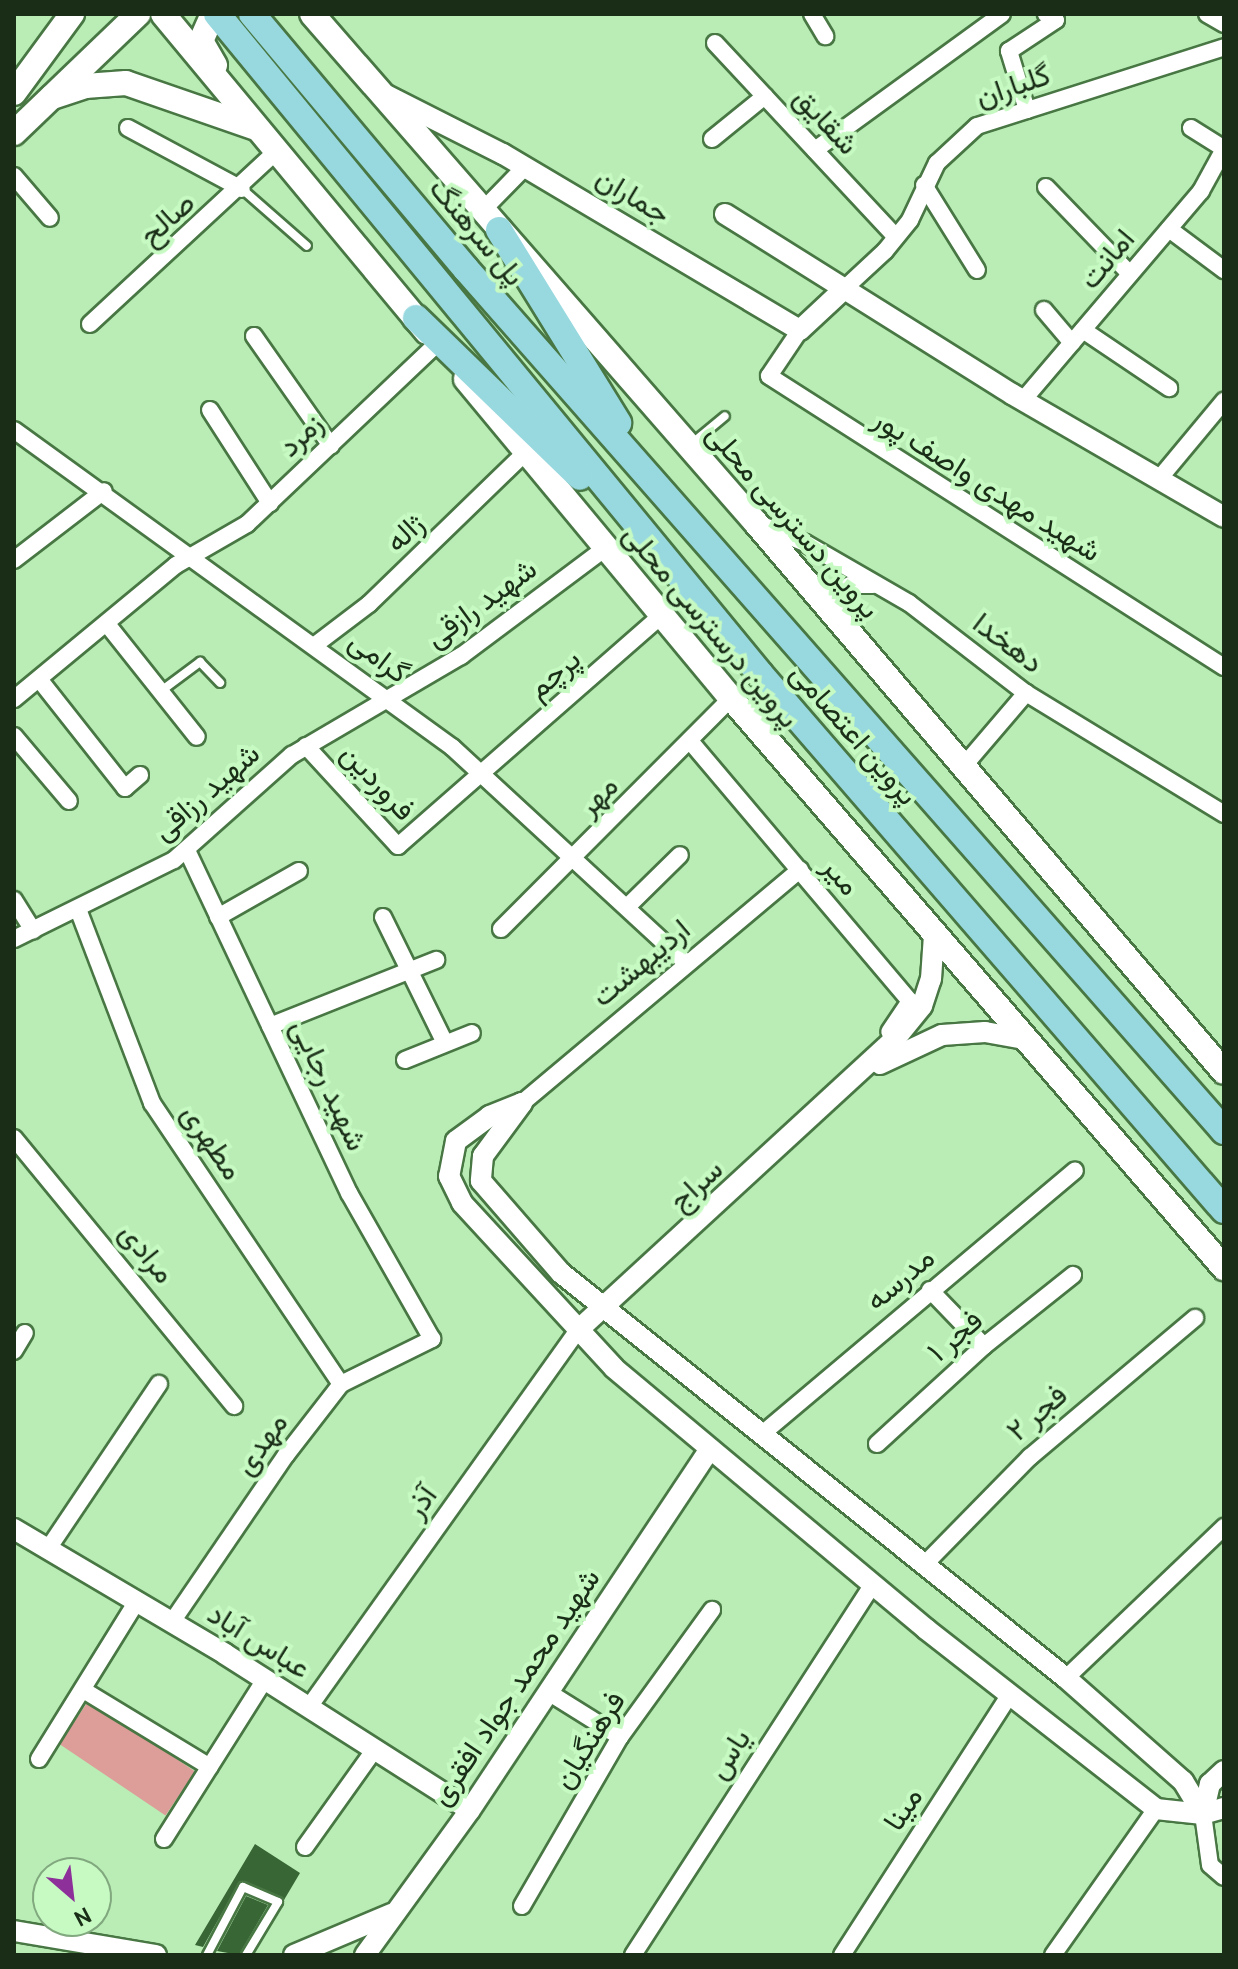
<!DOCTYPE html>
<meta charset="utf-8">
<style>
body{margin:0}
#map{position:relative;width:1238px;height:1969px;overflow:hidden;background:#b9edb5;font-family:Cabin,Vazirmatn,sans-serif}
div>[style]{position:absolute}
.green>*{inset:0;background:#dd9d99;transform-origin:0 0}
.building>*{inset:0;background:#386635}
.roads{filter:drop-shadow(2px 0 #487744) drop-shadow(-2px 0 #487744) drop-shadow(0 2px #487744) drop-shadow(0 -2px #487744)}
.service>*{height:8px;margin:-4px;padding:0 4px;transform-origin:4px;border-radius:4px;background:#fff}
.minor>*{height:16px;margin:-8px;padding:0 8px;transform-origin:8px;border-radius:8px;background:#fff}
.tertiary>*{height:20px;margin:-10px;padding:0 10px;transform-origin:10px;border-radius:10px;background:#fff}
.secondary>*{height:24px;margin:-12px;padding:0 12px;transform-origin:12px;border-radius:12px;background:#fff}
.primary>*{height:26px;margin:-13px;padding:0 13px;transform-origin:13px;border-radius:13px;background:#98d9df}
span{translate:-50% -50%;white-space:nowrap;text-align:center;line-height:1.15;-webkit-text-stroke:8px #c6fac2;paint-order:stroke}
.street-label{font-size:30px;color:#192d17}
.frame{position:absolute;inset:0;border:16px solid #192d17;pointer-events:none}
.north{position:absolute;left:32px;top:1857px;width:80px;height:80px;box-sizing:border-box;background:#c6fac2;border:2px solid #81a87e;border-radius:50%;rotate:152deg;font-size:22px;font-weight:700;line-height:32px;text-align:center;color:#192d17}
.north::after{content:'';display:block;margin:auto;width:28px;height:36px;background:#8d309a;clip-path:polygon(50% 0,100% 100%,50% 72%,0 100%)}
</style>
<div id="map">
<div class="green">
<div style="left:89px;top:1700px;width:128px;height:53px;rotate:34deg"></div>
</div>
<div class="building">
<div style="clip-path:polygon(255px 1844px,300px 1873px,284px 1900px,240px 1881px,203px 1947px,195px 1945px)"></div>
<div style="clip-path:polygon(246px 1896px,268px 1905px,239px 1955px,217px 1951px)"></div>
</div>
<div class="roads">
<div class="service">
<div style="left:242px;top:189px;width:86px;rotate:41.2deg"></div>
<div style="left:690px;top:445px;width:45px;rotate:-39.6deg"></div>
<div style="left:161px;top:691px;width:49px;rotate:-36.6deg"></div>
<div style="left:200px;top:662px;width:29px;rotate:46deg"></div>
<div style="left:207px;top:1955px;width:77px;rotate:-62.1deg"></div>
<div style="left:243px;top:1887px;width:38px;rotate:23deg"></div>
<div style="left:278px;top:1902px;width:62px;rotate:121.1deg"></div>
</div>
<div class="minor">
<div style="left:812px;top:14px;width:26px;rotate:59deg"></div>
<div style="left:1207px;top:14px;width:20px;rotate:30deg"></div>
<div style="left:715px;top:43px;width:265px;rotate:47deg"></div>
<div style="left:1027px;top:110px;width:62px;rotate:-107deg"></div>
<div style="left:1009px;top:51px;width:56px;rotate:-33.4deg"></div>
<div style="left:1056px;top:20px;width:12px;rotate:-149deg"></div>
<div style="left:128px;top:128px;width:129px;rotate:28.2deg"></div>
<div style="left:1191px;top:128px;width:39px;rotate:32deg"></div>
<div style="left:712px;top:139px;width:68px;rotate:-39.1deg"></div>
<div style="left:815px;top:150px;width:231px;rotate:-36deg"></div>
<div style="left:14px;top:176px;width:55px;rotate:49.4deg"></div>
<div style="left:924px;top:185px;width:100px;rotate:58.1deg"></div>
<div style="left:1046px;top:187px;width:121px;rotate:46deg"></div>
<div style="left:482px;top:211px;width:62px;rotate:-45.7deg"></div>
<div style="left:1169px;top:229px;width:69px;rotate:36.7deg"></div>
<div style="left:844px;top:289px;width:56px;rotate:-42.8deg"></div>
<div style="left:885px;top:251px;width:40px;rotate:-51deg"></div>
<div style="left:910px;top:220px;width:63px;rotate:-64.7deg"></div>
<div style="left:937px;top:163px;width:54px;rotate:-42.8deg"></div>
<div style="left:977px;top:126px;width:259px;rotate:-17.7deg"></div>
<div style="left:1044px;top:310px;width:43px;rotate:49.7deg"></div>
<div style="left:90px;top:324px;width:255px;rotate:-42.8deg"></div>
<div style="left:800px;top:330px;width:55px;rotate:124deg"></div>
<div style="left:769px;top:376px;width:540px;rotate:32.6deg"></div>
<div style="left:1083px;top:330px;width:104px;rotate:34deg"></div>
<div style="left:254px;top:336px;width:134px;rotate:55deg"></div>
<div style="left:1024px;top:399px;width:273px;rotate:-49.6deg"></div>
<div style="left:1201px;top:191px;width:48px;rotate:-61.3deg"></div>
<div style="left:210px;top:410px;width:111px;rotate:57.2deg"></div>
<div style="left:14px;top:430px;width:541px;rotate:35.89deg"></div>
<div style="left:452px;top:747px;width:317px;rotate:42.7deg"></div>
<div style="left:1159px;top:479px;width:102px;rotate:-50.2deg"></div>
<div style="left:762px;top:525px;width:47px;rotate:22.7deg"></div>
<div style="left:805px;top:543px;width:120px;rotate:30deg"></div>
<div style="left:909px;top:603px;width:148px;rotate:37.6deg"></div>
<div style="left:1026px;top:693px;width:232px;rotate:31.4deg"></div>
<div style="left:14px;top:560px;width:113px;rotate:-37.5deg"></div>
<div style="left:825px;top:604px;width:31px;rotate:-37deg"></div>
<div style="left:850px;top:585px;width:23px"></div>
<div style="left:107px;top:624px;width:144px;rotate:51.5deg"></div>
<div style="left:315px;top:645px;width:68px;rotate:-37.2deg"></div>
<div style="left:369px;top:604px;width:217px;rotate:-44.1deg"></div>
<div style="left:39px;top:679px;width:139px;rotate:51.7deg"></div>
<div style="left:125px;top:788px;width:20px;rotate:-41deg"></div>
<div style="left:14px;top:699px;width:210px;rotate:-39.6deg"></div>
<div style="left:176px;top:565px;width:82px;rotate:-30deg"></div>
<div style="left:247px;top:524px;width:262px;rotate:-43.5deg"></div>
<div style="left:14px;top:736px;width:85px;rotate:49.8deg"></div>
<div style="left:690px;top:741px;width:341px;rotate:49.8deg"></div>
<div style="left:910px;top:1001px;width:37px;rotate:124deg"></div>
<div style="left:306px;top:746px;width:136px;rotate:47.4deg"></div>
<div style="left:398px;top:846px;width:349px;rotate:-41.2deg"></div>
<div style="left:962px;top:768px;width:99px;rotate:-49.5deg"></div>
<div style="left:14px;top:900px;width:36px;rotate:58deg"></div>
<div style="left:627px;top:907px;width:74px;rotate:-44.5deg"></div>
<div style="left:78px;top:909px;width:208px;rotate:69.1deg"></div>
<div style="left:152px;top:1103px;width:339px;rotate:56.1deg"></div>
<div style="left:218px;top:917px;width:93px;rotate:-29.6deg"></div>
<div style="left:383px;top:917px;width:140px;rotate:63.8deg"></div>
<div style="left:501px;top:929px;width:326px;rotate:-45.1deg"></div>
<div style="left:14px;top:939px;width:178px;rotate:-26.3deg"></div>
<div style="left:174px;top:860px;width:158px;rotate:-41.7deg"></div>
<div style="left:292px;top:755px;width:196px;rotate:-30.4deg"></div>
<div style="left:461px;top:656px;width:179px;rotate:-36.8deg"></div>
<div style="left:270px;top:1026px;width:179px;rotate:-21.7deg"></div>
<div style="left:405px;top:1060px;width:72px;rotate:-21.9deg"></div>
<div style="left:522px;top:1103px;width:363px;rotate:-40deg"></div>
<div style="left:14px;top:1138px;width:347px;rotate:50.6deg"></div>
<div style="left:930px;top:1290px;width:78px;rotate:46deg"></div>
<div style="left:14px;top:1351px;width:21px;rotate:-59deg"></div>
<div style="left:762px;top:1434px;width:409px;rotate:-40.1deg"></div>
<div style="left:877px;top:1444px;width:145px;rotate:-42.5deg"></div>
<div style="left:984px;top:1346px;width:114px;rotate:-38.6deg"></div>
<div style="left:48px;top:1549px;width:199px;rotate:-56.1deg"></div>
<div style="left:927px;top:1562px;width:147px;rotate:-45.6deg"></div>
<div style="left:1030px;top:1457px;width:216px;rotate:-40.1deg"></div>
<div style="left:172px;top:1622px;width:202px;rotate:-55.7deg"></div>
<div style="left:286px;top:1455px;width:90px;rotate:-52.2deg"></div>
<div style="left:341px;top:1384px;width:102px;rotate:-26.3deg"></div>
<div style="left:432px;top:1339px;width:168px;rotate:-119.6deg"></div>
<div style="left:349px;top:1193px;width:379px;rotate:-115.3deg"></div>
<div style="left:1066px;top:1678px;width:219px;rotate:-43.7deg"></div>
<div style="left:85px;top:1691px;width:146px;rotate:31.3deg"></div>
<div style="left:548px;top:1692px;width:85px;rotate:32deg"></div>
<div style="left:309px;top:1707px;width:463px;rotate:-54.5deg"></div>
<div style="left:39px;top:1759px;width:186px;rotate:-58.2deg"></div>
<div style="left:1203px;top:1814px;width:51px;rotate:82.2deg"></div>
<div style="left:1210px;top:1865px;width:18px;rotate:41deg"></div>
<div style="left:164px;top:1839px;width:189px;rotate:-57.7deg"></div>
<div style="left:305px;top:1847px;width:120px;rotate:-54.5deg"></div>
<div style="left:522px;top:1906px;width:195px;rotate:-59.9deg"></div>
<div style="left:620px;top:1737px;width:157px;rotate:-54.1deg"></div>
<div style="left:633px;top:1955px;width:442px;rotate:-57.1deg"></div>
<div style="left:842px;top:1955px;width:310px;rotate:-57.2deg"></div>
<div style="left:1053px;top:1955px;width:179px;rotate:-54.8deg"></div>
</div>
<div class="tertiary">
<div style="left:386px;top:95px;width:131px;rotate:26.8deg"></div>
<div style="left:503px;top:154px;width:345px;rotate:30.7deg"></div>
<div style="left:800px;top:330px;width:60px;rotate:-43deg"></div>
<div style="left:725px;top:214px;width:339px;rotate:32.1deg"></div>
<div style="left:1012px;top:394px;width:245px;rotate:30.1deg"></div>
<div style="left:880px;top:1064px;width:68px;rotate:-25.1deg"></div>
<div style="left:942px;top:1035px;width:43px;rotate:-4deg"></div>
<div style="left:985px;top:1032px;width:41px;rotate:9.9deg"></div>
<div style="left:522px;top:1103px;width:35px;rotate:158deg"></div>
<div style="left:490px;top:1116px;width:42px;rotate:143.7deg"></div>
<div style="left:456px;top:1141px;width:36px;rotate:101deg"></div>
<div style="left:449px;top:1176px;width:30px;rotate:64deg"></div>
<div style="left:462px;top:1203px;width:224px;rotate:47.3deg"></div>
<div style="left:614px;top:1368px;width:407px;rotate:39.9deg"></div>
<div style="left:926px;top:1629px;width:292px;rotate:38deg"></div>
<div style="left:1156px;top:1809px;width:47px;rotate:6.1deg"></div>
<div style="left:1203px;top:1814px;width:22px;rotate:-16deg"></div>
<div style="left:522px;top:1103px;width:66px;rotate:126.3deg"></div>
<div style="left:483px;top:1156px;width:25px;rotate:95deg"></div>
<div style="left:481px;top:1181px;width:122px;rotate:49deg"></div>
<div style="left:561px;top:1273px;width:647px;rotate:38.73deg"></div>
<div style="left:1066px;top:1678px;width:156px;rotate:41.4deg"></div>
<div style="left:1183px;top:1781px;width:39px;rotate:59deg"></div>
<div style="left:578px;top:1330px;width:432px;rotate:-42.6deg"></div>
<div style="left:896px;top:1038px;width:41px;rotate:-50.9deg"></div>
<div style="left:922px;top:1006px;width:28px;rotate:-72deg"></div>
<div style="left:931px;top:979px;width:44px;rotate:-86.1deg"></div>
<div style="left:14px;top:1529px;width:245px;rotate:30.6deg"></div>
<div style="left:225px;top:1654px;width:290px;rotate:32.5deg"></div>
<div style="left:1203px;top:1814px;width:31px;rotate:-77deg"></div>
<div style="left:1210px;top:1784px;width:19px;rotate:-43deg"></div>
<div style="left:14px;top:1931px;width:144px;rotate:9.6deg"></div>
<div style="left:294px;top:1955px;width:105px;rotate:-22.9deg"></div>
<div style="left:365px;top:1955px;width:179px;rotate:-54.1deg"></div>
<div style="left:470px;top:1810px;width:433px;rotate:-56.4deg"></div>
</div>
<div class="secondary">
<div style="left:163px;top:14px;width:413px;rotate:50.3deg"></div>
<div style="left:213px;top:14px;width:30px;rotate:114deg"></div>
<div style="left:201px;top:41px;width:28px;rotate:60deg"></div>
<div style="left:312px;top:14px;width:675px;rotate:48.9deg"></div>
<div style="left:756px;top:523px;width:721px;rotate:49.55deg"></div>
<div style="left:14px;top:93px;width:98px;rotate:-53.7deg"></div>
<div style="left:52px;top:97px;width:35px;rotate:-18deg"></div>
<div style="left:85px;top:86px;width:41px;rotate:-4.2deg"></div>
<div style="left:126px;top:83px;width:138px;rotate:19.1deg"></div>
<div style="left:14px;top:133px;width:172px;rotate:-43.8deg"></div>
<div style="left:466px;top:379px;width:415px;rotate:50.3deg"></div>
<div style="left:731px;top:698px;width:754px;rotate:49.14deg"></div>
</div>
<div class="primary">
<div style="left:217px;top:14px;width:855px;rotate:50.55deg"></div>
<div style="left:760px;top:674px;width:709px;rotate:49.12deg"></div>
<div style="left:252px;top:14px;width:333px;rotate:50deg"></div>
<div style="left:466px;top:269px;width:1148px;rotate:48.67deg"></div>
<div style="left:499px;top:230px;width:227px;rotate:58.3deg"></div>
<div style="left:416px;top:318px;width:228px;rotate:44.1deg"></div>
</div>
</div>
<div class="street-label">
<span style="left:1013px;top:86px;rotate:-19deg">گلباران</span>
<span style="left:826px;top:121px;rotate:47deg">شقایق</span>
<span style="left:633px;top:196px;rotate:31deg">جماران</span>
<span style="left:167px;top:219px;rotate:-42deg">صالح</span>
<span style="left:477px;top:232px;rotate:50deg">پل سرهنگ</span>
<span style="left:1107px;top:259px;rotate:-50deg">امانت</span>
<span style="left:301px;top:435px;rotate:-43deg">زمرد</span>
<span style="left:987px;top:485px;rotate:32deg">شهید مهدی واصف پور</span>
<span style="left:793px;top:521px;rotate:49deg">پروین دسترسی محلی</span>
<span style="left:405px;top:533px;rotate:-43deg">ژاله</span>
<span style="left:481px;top:603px;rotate:-36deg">شهید رازقی</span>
<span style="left:711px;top:626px;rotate:50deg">پروین درسترسی محلی</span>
<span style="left:1008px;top:643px;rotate:37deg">دهخدا</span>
<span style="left:379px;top:657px;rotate:37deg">گرامی</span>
<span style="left:554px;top:674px;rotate:-41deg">پرچم</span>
<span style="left:854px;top:734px;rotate:49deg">پروین اعتصامی</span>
<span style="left:378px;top:782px;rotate:47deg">فروردین</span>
<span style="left:206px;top:792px;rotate:-41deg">شهید رزاقی</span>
<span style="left:598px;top:796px;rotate:-45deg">مهر</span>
<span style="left:841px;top:876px;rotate:50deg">میر</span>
<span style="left:641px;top:963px;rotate:-40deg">اردیبهشت</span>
<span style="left:329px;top:1085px;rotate:65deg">شهید رجایی</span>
<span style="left:212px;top:1142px;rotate:56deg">مطهری</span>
<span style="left:696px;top:1185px;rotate:-43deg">سراج</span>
<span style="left:147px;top:1253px;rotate:51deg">مرادی</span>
<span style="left:900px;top:1279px;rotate:-40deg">مدرسه</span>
<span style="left:955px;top:1336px;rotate:-41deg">فجر ۱</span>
<span style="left:1037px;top:1413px;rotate:-41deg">فجر ۲</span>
<span style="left:261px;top:1444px;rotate:-54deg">مهدی</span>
<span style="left:421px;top:1502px;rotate:-54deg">آذر</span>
<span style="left:259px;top:1641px;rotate:32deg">عباس آباد</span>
<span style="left:515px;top:1687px;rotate:-56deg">شهید محمد جواد افقری</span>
<span style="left:589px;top:1740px;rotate:-58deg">فرهنگیان</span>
<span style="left:729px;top:1754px;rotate:-57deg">یاس</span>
<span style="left:903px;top:1809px;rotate:-57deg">مینا</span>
</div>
<div class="frame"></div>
<div class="north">N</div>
</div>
